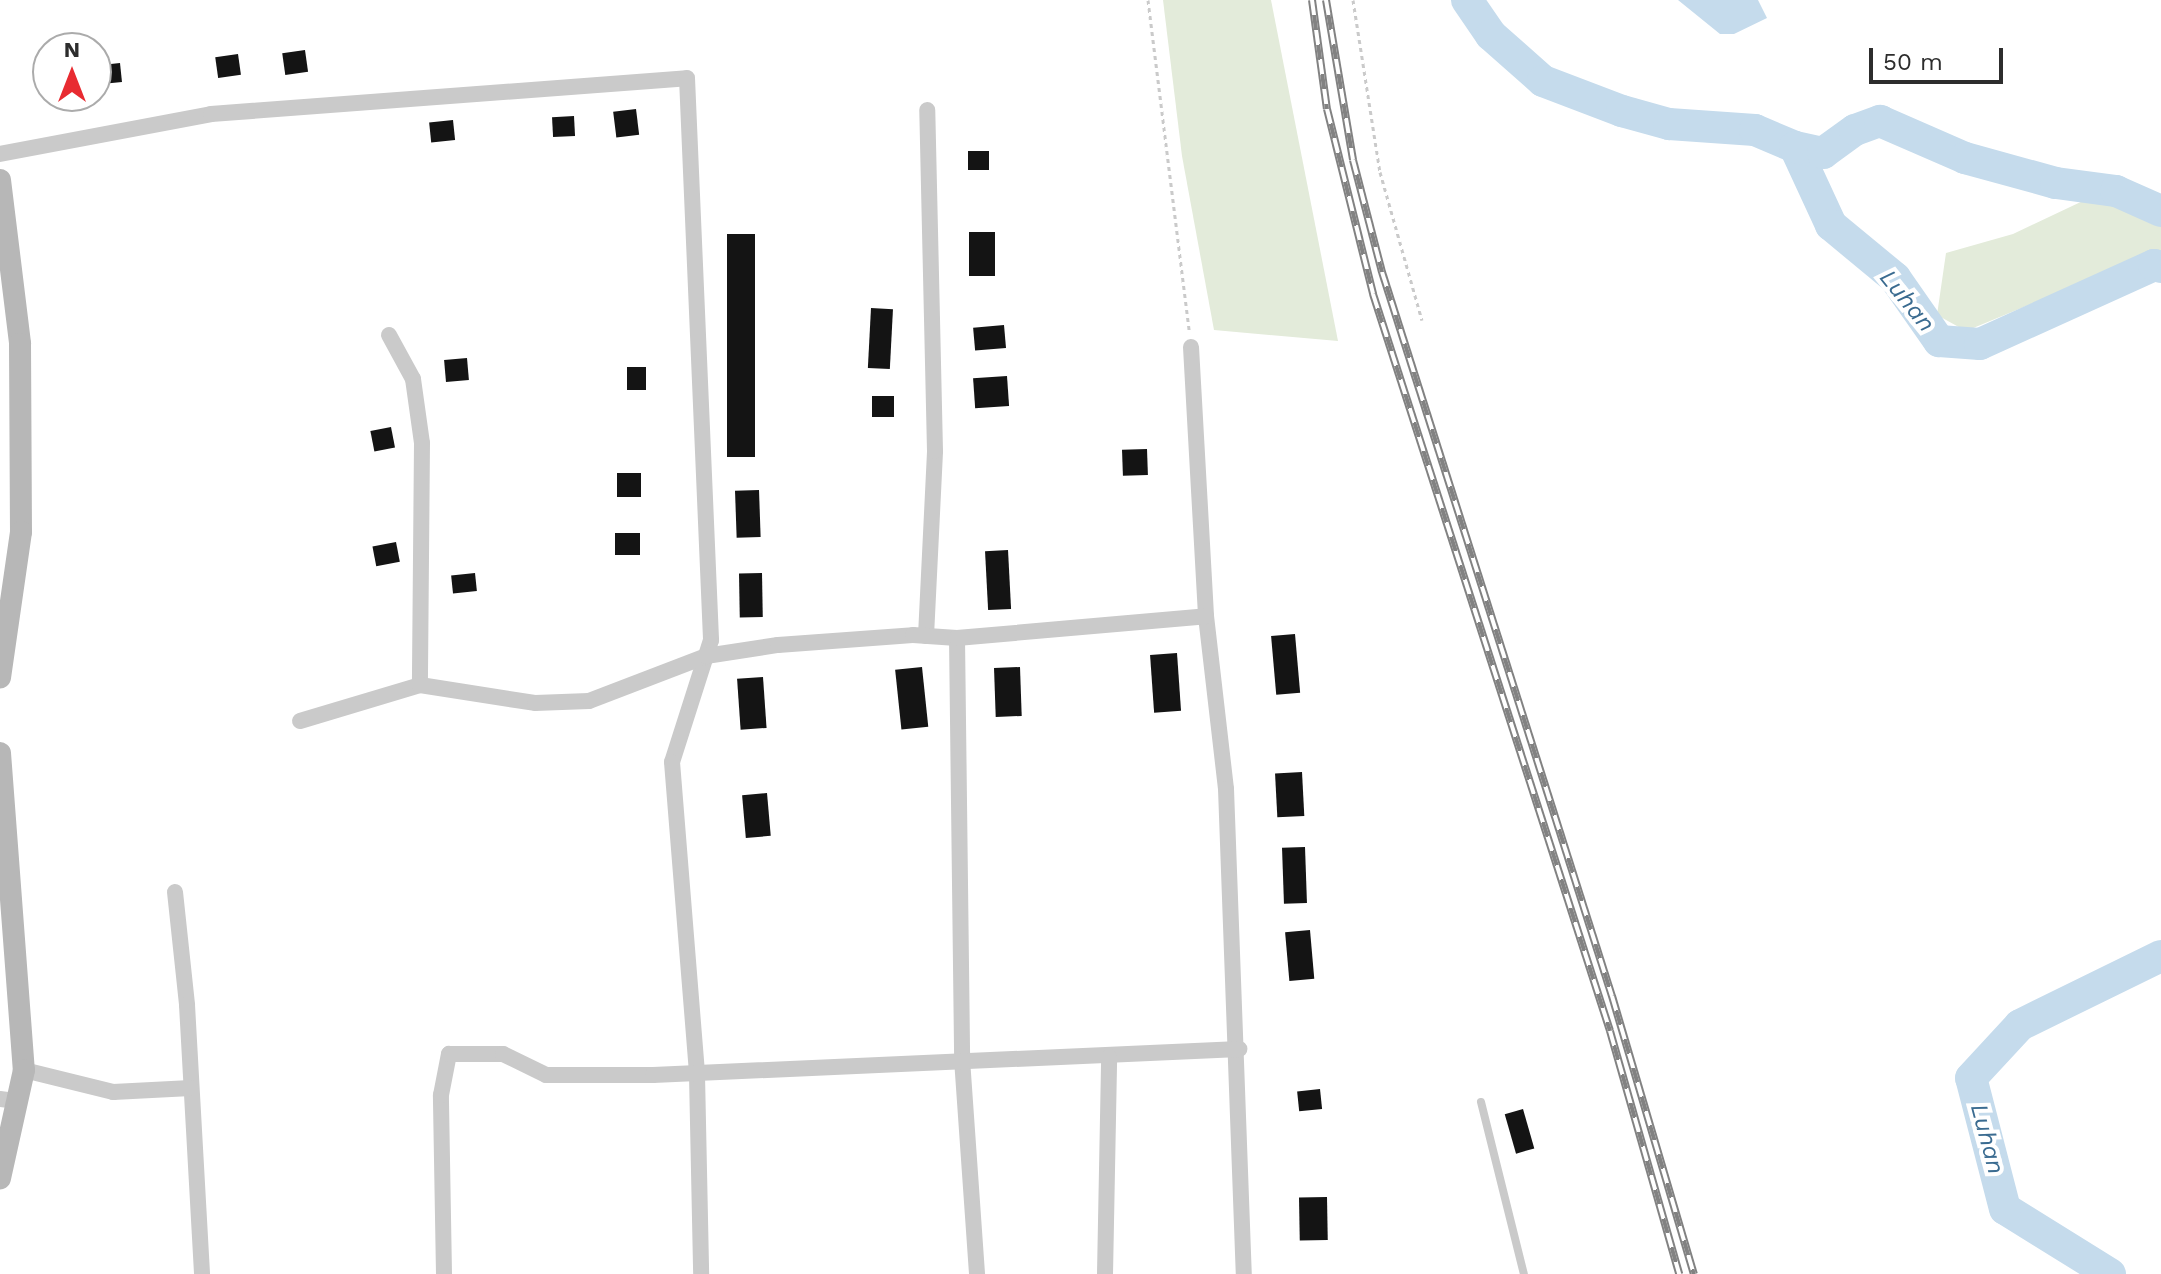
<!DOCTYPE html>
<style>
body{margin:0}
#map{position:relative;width:2161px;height:1274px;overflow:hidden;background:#fff;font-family:"Work Sans",sans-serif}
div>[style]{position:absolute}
.green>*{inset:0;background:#e3ebda}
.water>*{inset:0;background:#c5dbec}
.river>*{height:32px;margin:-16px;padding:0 16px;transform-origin:16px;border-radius:16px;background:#c5dbec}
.building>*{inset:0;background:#141414;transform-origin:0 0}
.path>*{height:3px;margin-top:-1.5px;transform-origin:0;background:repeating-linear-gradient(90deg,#cacaca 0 4px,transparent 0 8px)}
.lane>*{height:8px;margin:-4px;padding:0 4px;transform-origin:4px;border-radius:4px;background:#cacaca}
.street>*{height:16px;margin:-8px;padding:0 8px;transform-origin:8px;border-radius:8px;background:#cacaca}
.secondary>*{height:22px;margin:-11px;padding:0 11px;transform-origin:11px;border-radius:11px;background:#b7b7b7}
.rail>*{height:8px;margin-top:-4px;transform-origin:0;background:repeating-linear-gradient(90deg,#fff 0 15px,#828282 0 30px);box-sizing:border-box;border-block:2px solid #828282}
span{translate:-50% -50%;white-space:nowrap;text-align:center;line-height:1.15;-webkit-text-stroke:8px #fff;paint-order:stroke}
.water-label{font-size:24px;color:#3a6b90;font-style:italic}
.north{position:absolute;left:32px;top:32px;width:80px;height:80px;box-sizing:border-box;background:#fff;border:2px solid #ababab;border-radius:50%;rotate:0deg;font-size:22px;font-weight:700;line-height:32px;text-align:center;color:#2d2d2d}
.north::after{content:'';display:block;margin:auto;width:28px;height:36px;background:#e82b31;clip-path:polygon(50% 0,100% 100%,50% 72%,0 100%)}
.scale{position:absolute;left:1869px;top:48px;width:134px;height:36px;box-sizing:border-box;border:4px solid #2d2d2d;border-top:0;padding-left:10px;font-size:24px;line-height:28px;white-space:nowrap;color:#2d2d2d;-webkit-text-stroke:6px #fff;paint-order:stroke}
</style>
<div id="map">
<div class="green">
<div style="clip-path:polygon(1163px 0,1271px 0,1338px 341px,1214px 330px,1182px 156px)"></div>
<div style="clip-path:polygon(2087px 199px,2161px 215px,2161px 256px,2147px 256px,1966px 331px,1937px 315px,1946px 253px,2013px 234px)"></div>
</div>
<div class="water">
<div style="clip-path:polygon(1678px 0,1758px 0,1767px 18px,1734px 34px,1720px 34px)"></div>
</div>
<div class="river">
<div style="left:1467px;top:0;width:42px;rotate:55.6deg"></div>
<div style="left:1491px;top:35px;width:69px;rotate:41.5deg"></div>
<div style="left:1543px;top:81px;width:85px;rotate:20.8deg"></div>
<div style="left:1622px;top:111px;width:49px;rotate:15.5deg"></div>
<div style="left:1669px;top:124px;width:86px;rotate:4deg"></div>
<div style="left:1755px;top:130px;width:43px;rotate:23deg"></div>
<div style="left:1795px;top:147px;width:86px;rotate:65.2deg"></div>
<div style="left:1831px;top:225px;width:83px;rotate:39.6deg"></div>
<div style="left:1895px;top:278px;width:77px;rotate:55.1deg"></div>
<div style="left:1939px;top:341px;width:41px;rotate:4.2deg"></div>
<div style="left:1980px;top:344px;width:191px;rotate:-24.4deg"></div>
<div style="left:2154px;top:265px;width:7px;rotate:16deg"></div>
<div style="left:1795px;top:147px;width:29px;rotate:12deg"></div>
<div style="left:1823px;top:153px;width:39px;rotate:-36deg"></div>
<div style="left:1855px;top:130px;width:27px;rotate:-20deg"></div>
<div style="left:1880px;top:121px;width:93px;rotate:23.5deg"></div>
<div style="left:1965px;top:158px;width:94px;rotate:15.4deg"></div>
<div style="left:2056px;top:183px;width:61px;rotate:7.6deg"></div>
<div style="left:2116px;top:191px;width:49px;rotate:24deg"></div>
<div style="left:2110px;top:1274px;width:123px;rotate:-148.2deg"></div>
<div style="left:2005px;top:1209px;width:135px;rotate:-104.5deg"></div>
<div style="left:1971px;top:1078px;width:72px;rotate:-47.2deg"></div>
<div style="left:2020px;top:1025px;width:157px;rotate:-26.1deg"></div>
</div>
<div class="building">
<div style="left:305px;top:50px;width:22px;height:23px;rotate:82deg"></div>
<div style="left:238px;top:54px;width:21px;height:23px;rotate:82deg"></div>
<div style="left:120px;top:63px;width:19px;height:23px;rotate:84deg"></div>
<div style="left:636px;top:109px;width:26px;height:23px;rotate:83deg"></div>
<div style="left:574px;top:116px;width:20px;height:22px;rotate:87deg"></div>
<div style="left:453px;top:120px;width:20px;height:24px;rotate:84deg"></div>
<div style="left:989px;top:151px;width:19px;height:21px;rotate:90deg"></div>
<div style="left:969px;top:232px;width:26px;height:44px"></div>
<div style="left:727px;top:234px;width:28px;height:223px"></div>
<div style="left:871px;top:308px;width:22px;height:60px;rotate:3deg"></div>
<div style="left:1004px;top:325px;width:23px;height:31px;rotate:85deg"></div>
<div style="left:467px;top:358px;width:22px;height:23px;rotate:85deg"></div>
<div style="left:627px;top:367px;width:19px;height:23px"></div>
<div style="left:1007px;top:376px;width:30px;height:34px;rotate:86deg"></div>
<div style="left:872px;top:396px;width:22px;height:21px"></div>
<div style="left:391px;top:427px;width:21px;height:21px;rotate:79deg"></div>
<div style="left:1147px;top:449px;width:26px;height:25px;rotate:88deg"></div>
<div style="left:617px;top:473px;width:24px;height:24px"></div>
<div style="left:759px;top:490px;width:47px;height:24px;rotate:88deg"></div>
<div style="left:615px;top:533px;width:25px;height:22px"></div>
<div style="left:396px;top:542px;width:20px;height:24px;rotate:79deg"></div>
<div style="left:1008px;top:550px;width:59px;height:23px;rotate:87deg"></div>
<div style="left:475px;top:573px;width:18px;height:24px;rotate:84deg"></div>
<div style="left:762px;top:573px;width:44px;height:23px;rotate:89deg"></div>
<div style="left:1295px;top:634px;width:59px;height:24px;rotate:85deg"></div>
<div style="left:1177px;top:653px;width:58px;height:27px;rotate:86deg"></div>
<div style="left:922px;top:667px;width:60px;height:27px;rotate:84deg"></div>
<div style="left:1020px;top:667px;width:49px;height:26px;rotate:88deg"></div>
<div style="left:763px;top:677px;width:51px;height:26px;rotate:86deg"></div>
<div style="left:1302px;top:772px;width:44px;height:27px;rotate:87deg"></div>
<div style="left:767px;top:793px;width:43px;height:25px;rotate:85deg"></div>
<div style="left:1305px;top:847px;width:56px;height:23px;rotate:88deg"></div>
<div style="left:1310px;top:930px;width:49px;height:25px;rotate:85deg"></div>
<div style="left:1320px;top:1089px;width:20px;height:23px;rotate:84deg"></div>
<div style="left:1523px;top:1109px;width:41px;height:19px;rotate:74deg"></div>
<div style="left:1327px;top:1197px;width:43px;height:28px;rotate:89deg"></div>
</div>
<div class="path">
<div style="left:1148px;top:0;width:334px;rotate:82.9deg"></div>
<div style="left:1353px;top:0;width:174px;rotate:81.1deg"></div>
<div style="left:1380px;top:172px;width:154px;rotate:74.2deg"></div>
</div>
<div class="lane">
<div style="left:1481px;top:1102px;width:177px;rotate:76deg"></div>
</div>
<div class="street">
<div style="left:0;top:154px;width:215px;rotate:-10.7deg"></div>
<div style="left:211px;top:114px;width:477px;rotate:-4.3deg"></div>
<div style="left:687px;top:78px;width:563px;rotate:87.55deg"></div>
<div style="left:711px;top:640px;width:128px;rotate:107.7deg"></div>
<div style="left:672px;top:762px;width:314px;rotate:85.4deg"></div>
<div style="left:697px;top:1075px;width:199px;rotate:88.8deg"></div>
<div style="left:389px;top:335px;width:50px;rotate:61.4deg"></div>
<div style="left:413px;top:379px;width:65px;rotate:82deg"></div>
<div style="left:422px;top:443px;width:242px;rotate:90.5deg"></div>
<div style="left:1191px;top:347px;width:269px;rotate:86.8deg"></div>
<div style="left:1206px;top:616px;width:174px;rotate:83.4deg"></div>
<div style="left:1226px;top:789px;width:485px;rotate:87.9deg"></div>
<div style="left:926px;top:636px;width:185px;rotate:-87.2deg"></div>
<div style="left:935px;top:451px;width:341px;rotate:-91.3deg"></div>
<div style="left:957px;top:638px;width:421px;rotate:89.3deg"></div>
<div style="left:962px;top:1059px;width:216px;rotate:86deg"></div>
<div style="left:300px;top:721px;width:125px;rotate:-16.7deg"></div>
<div style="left:420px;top:685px;width:116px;rotate:8.9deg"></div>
<div style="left:535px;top:703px;width:54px;rotate:-2.1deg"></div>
<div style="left:589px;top:701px;width:125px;rotate:-21deg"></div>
<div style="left:706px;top:656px;width:73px;rotate:-8.7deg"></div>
<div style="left:778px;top:645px;width:135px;rotate:-4.2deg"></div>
<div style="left:913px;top:635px;width:44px;rotate:3.9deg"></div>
<div style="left:957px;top:638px;width:250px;rotate:-5deg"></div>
<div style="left:175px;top:892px;width:114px;rotate:83.9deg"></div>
<div style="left:187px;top:1005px;width:269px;rotate:86.8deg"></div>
<div style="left:24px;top:1070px;width:92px;rotate:13.9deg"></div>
<div style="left:113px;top:1092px;width:78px;rotate:-2.9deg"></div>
<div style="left:0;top:1099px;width:17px;rotate:7deg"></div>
<div style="left:444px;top:1274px;width:179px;rotate:-91deg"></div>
<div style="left:441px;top:1095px;width:42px;rotate:-79deg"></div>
<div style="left:449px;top:1054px;width:54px"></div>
<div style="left:503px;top:1054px;width:48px;rotate:26deg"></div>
<div style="left:546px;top:1075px;width:107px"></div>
<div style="left:653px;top:1075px;width:587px;rotate:-2.54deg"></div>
<div style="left:1105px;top:1274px;width:217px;rotate:-88.9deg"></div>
</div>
<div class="secondary">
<div style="left:0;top:180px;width:165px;rotate:83deg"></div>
<div style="left:20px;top:344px;width:188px;rotate:89.7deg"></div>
<div style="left:21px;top:532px;width:147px;rotate:98.2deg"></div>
<div style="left:0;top:753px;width:318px;rotate:85.7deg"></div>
<div style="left:24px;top:1070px;width:111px;rotate:102.5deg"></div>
</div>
<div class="rail">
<div style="left:1312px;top:0;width:110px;rotate:82.2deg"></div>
<div style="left:1327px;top:109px;width:191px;rotate:76deg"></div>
<div style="left:1373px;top:294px;width:774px;rotate:72.17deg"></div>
<div style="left:1610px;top:1031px;width:253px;rotate:74.1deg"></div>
<div style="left:1326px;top:0;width:162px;rotate:80.4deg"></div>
<div style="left:1353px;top:160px;width:116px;rotate:75.5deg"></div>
<div style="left:1382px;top:272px;width:760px;rotate:72.38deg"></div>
<div style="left:1612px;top:996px;width:290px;rotate:73.6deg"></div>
</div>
<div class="water-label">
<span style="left:1907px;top:301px;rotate:51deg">Luhan</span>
<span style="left:1987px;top:1139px;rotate:75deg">Luhan</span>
</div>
<div class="north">N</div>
<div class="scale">50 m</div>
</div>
